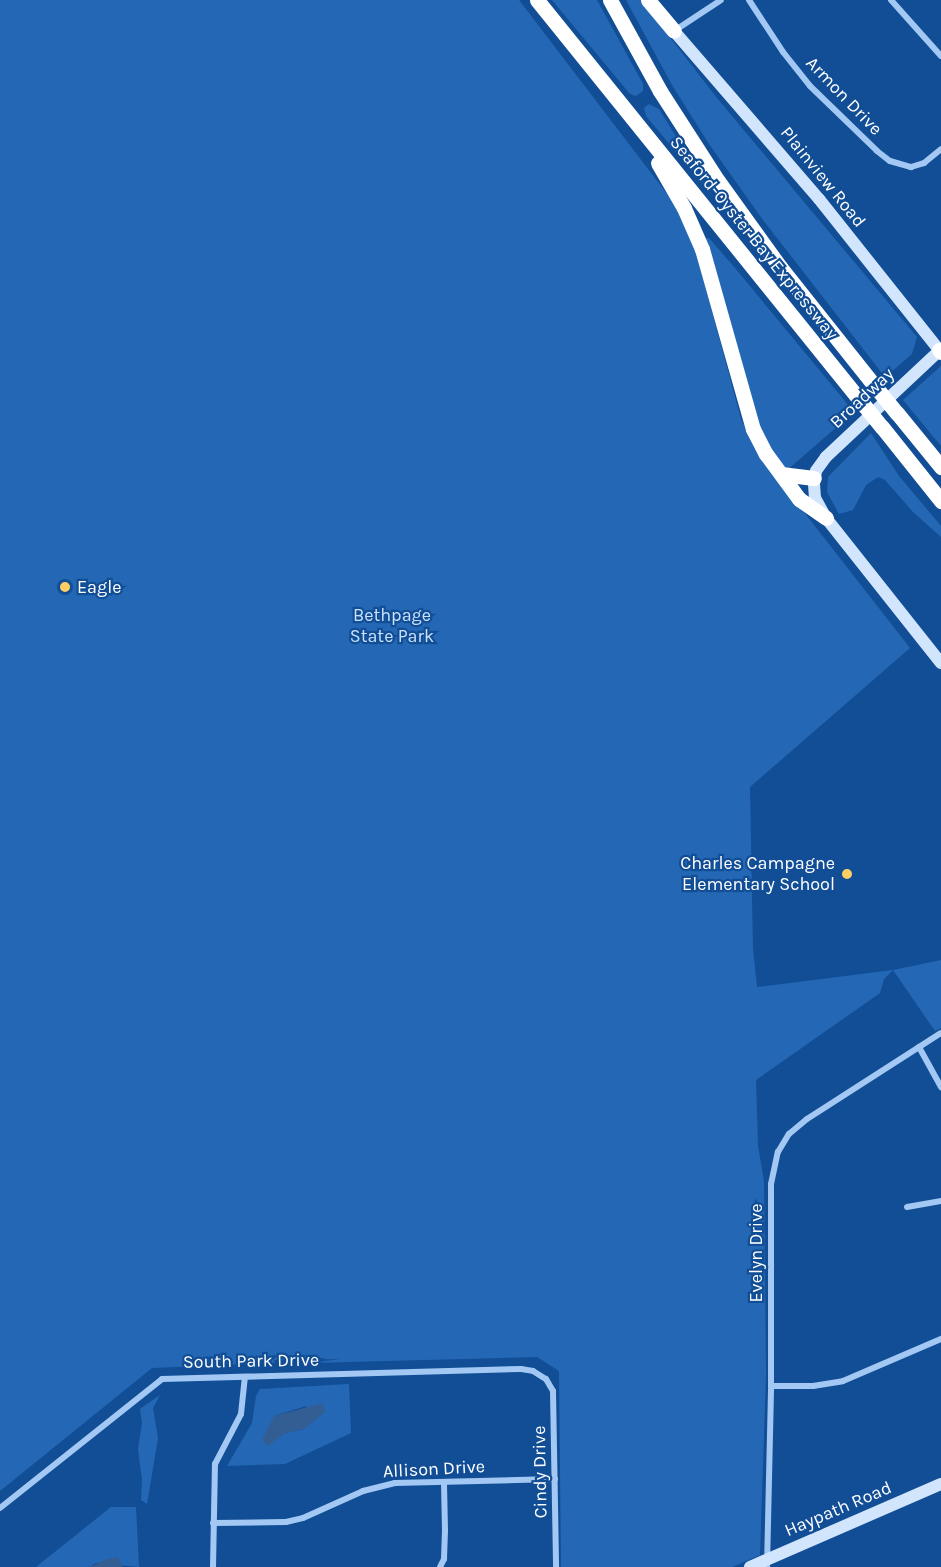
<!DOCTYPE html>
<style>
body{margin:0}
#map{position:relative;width:941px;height:1567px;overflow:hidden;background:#124e96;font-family:Karla,sans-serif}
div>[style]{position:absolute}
.green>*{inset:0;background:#2468b5}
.water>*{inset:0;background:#325e93}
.street>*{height:6px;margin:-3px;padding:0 3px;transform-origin:3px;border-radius:3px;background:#a2c8f3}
.secondary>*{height:12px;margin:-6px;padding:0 6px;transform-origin:6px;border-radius:6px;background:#d1e5fd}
.highway>*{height:15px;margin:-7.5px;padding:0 7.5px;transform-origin:7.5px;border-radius:7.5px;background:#fff}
.highway-bridge>*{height:15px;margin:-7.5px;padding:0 7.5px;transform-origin:7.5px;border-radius:7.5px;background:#fff}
.dots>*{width:16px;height:16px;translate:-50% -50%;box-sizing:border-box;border:3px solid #124e96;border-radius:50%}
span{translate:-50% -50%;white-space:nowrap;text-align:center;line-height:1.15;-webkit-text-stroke:4.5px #124e96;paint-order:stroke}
.street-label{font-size:18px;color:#fff}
.poi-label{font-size:18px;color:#fff}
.left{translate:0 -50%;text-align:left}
.right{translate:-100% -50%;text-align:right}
.park-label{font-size:18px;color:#c9e2fd}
</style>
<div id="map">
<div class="green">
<div style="clip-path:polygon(0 0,519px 0,674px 203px,692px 237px,741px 419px,754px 448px,910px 648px,750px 787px,753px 949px,757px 987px,893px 970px,941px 960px,941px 1028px,935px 1031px,893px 970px,884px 979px,880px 993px,756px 1080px,758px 1146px,764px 1181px,766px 1375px,760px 1555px,732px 1567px,561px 1567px,559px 1371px,537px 1357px,310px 1363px,340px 1359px,274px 1360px,275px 1363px,152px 1368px,0 1491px)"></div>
<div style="clip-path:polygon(552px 0,597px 0,643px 84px,643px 91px,636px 96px,630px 94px)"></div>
<div style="clip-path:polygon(626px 0,641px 0,717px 98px,917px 337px,912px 354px,885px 377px,763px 220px,709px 144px,672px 85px)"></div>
<div style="clip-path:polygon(649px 104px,659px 109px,712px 195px,646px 116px,644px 108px)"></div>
<div style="clip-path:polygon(705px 238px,709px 238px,735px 268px,854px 412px,786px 471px,775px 456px,758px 422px)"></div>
<div style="clip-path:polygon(941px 366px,941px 446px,903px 400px)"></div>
<div style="clip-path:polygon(871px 433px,899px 476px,941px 526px,941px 537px,913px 512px,885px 480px,878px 477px,866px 485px,853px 510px,839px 514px,827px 492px,828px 477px)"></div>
<div style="clip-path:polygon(evenodd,349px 1384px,351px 1433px,285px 1464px,227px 1466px,252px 1423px,256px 1396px,260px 1389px,349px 1384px,306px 1406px,304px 1429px,285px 1433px,274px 1416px,306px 1406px)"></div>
<div style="clip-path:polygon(160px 1395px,153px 1408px,158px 1438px,147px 1504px,141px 1500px,142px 1480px,138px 1449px,142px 1423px,140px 1409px)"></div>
<div style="clip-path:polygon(111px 1507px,136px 1507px,139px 1567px,96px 1563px,90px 1567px,36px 1567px)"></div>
</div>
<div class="water">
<div style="clip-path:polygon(323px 1403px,325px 1412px,304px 1429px,285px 1433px,268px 1446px,262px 1440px,274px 1416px)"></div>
<div style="clip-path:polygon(118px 1557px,123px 1567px,90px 1567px,107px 1559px)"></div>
</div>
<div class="street">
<div style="left:749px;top:0;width:62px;rotate:56.8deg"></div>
<div style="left:783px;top:52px;width:43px;rotate:51.5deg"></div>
<div style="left:810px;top:86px;width:93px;rotate:44.1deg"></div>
<div style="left:877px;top:151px;width:16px;rotate:38deg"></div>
<div style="left:890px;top:161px;width:22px;rotate:16deg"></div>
<div style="left:911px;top:167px;width:14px;rotate:-17deg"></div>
<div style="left:924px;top:163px;width:22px;rotate:-39deg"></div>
<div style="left:891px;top:0;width:75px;rotate:48.2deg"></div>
<div style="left:674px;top:31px;width:56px;rotate:-33.4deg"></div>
<div style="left:919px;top:1047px;width:46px;rotate:61.2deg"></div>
<div style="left:907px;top:1207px;width:35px;rotate:-10deg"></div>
<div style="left:771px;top:1386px;width:42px"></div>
<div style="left:813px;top:1386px;width:30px;rotate:-9deg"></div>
<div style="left:843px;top:1381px;width:107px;rotate:-23.2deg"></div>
<div style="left:0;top:1508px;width:207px;rotate:-38.5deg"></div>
<div style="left:162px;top:1379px;width:359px;rotate:-1.6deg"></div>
<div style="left:521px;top:1369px;width:12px;rotate:9deg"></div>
<div style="left:533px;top:1371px;width:15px;rotate:32deg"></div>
<div style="left:546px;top:1379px;width:14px;rotate:60deg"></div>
<div style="left:553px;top:1391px;width:176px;rotate:89deg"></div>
<div style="left:213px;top:1523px;width:73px;rotate:-0.8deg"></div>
<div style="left:286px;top:1522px;width:17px;rotate:-13deg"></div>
<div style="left:303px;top:1518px;width:66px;rotate:-24.2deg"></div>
<div style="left:363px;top:1491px;width:33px;rotate:-14deg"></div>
<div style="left:395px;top:1483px;width:160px;rotate:-1.4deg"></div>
<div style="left:213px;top:1567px;width:103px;rotate:-88.9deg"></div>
<div style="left:215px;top:1464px;width:56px;rotate:-62.5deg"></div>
<div style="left:241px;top:1414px;width:37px;rotate:-84deg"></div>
<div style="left:440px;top:1567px;width:9px;rotate:-63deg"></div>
<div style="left:444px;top:1559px;width:28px;rotate:-88deg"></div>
<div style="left:445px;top:1531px;width:49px;rotate:-91.2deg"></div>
<div style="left:767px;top:1567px;width:181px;rotate:-88.7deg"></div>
<div style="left:771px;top:1386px;width:202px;rotate:-90deg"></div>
<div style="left:771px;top:1184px;width:33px;rotate:-78deg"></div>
<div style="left:778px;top:1152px;width:21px;rotate:-59deg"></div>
<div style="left:789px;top:1134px;width:23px;rotate:-40deg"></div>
<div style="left:807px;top:1119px;width:159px;rotate:-32.7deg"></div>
</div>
<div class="secondary">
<div style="left:674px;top:31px;width:222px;rotate:49.2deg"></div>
<div style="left:819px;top:199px;width:193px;rotate:51.5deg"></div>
<div style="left:941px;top:349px;width:158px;rotate:136.8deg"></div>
<div style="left:826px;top:457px;width:17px;rotate:126deg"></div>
<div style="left:816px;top:471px;width:13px;rotate:99deg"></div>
<div style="left:814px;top:484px;width:14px;rotate:86deg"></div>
<div style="left:815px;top:498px;width:23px;rotate:61deg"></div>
<div style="left:826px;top:518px;width:185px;rotate:51.6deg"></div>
<div style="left:750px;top:1567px;width:208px;rotate:-23.5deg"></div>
</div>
<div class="highway">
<div style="left:537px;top:0;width:513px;rotate:51.1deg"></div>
<div style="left:610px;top:0;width:104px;rotate:61.2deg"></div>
<div style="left:660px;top:91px;width:107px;rotate:57.2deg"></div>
<div style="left:718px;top:181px;width:106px;rotate:54.2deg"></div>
<div style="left:780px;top:267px;width:151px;rotate:51.5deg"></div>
<div style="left:648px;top:0;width:40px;rotate:50deg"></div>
<div style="left:658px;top:163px;width:52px;rotate:60deg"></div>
<div style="left:684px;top:208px;width:45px;rotate:66.3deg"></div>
<div style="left:702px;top:249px;width:187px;rotate:74.2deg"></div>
<div style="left:753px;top:429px;width:28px;rotate:63deg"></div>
<div style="left:766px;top:454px;width:56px;rotate:53.7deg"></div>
<div style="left:799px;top:499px;width:33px;rotate:35deg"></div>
<div style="left:939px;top:350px;width:3px;rotate:45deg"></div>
<div style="left:897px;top:413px;width:70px;rotate:50.8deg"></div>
<div style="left:882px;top:427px;width:95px;rotate:51.4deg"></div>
<div style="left:781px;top:474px;width:33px;rotate:7deg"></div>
</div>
<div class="highway-bridge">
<div style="left:874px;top:385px;width:36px;rotate:51deg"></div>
<div style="left:859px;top:399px;width:36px;rotate:51deg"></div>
</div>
<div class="dots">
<div style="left:65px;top:587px;background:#ffcf64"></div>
<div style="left:847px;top:874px;background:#ffcf64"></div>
</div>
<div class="street-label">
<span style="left:844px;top:96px;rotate:46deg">Armon Drive</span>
<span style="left:823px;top:177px;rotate:51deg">Plainview Road</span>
<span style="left:754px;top:238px;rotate:51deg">Seaford-Oyster Bay Expressway</span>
<span style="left:862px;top:398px;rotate:-43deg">Broadway</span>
<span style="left:756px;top:1253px;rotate:-90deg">Evelyn Drive</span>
<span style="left:251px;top:1361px;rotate:-1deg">South Park Drive</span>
<span style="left:434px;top:1469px;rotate:-3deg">Allison Drive</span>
<span style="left:540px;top:1472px;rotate:-91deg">Cindy Drive</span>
<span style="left:838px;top:1509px;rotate:-23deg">Haypath Road</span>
</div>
<div class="poi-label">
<span class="left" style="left:77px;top:587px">Eagle</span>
<span class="right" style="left:835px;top:874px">Charles Campagne<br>Elementary School</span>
</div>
<div class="park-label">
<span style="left:392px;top:626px">Bethpage<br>State Park</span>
</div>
</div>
